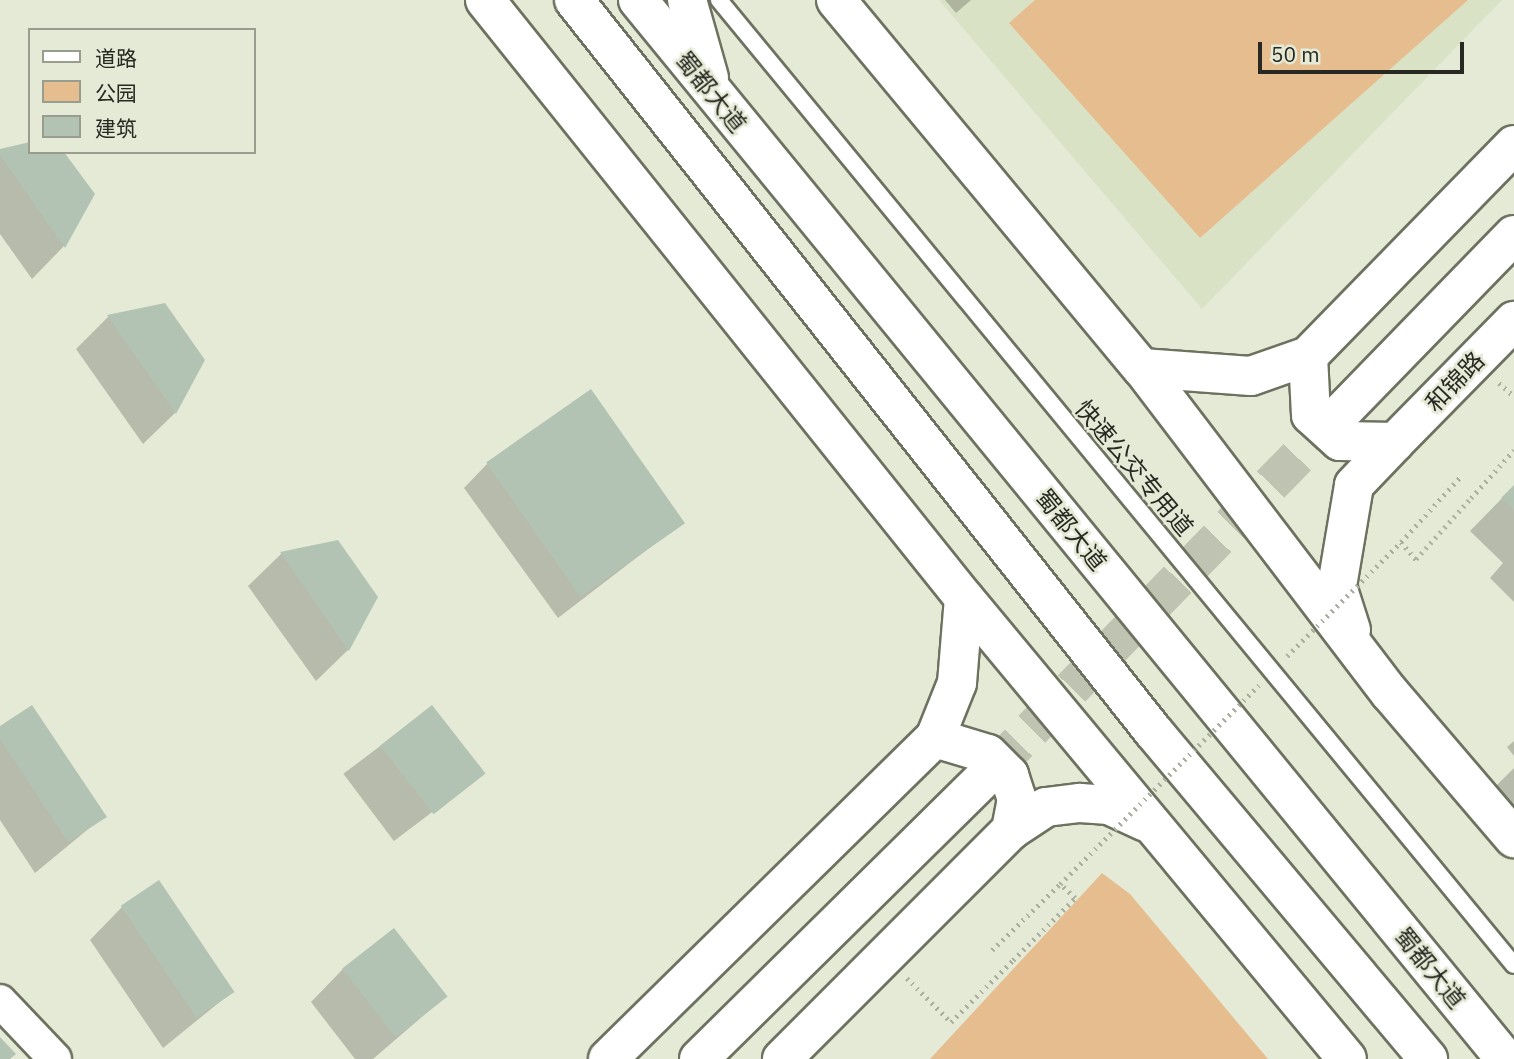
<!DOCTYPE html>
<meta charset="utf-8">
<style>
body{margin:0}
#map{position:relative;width:1514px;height:1059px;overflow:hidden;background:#e5ead6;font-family:"IBM Plex Sans","Noto Sans SC",sans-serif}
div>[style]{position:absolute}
.built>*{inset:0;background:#dae2c6}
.green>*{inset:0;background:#e6bd8e}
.shadow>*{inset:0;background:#0003;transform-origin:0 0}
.building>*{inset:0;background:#b3c3b3;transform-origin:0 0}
.tertiary-tunnel>*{height:38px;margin-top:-19px;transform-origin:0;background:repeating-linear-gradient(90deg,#bfc3b2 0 38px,transparent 0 57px)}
.path>*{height:4.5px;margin-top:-2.25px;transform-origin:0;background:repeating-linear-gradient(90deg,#abaf9f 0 2px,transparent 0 7px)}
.roads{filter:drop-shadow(2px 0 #6d7260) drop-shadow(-2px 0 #6d7260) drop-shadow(0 2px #6d7260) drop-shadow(0 -2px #6d7260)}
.minor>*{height:32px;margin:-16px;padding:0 16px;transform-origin:16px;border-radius:16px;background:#fff}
.tertiary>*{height:38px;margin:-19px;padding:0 19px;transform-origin:19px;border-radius:19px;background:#fff}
.secondary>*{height:38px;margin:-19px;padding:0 19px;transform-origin:19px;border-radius:19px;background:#fff}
.trunk>*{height:38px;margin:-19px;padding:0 19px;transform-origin:19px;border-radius:19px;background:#fff}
.path-bridge>*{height:4.5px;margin-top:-2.25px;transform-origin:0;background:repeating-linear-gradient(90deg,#abaf9f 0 2px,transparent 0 7px)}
.bridges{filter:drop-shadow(2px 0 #6d7260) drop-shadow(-2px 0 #6d7260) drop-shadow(0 2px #6d7260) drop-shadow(0 -2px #6d7260)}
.service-bridge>*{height:16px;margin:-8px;padding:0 8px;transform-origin:8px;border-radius:8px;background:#fff}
span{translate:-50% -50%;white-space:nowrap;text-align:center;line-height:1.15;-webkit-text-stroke:5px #e5ead6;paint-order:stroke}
.street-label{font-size:24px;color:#272922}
.legend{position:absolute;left:28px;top:28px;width:228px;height:126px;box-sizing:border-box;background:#e5ead6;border:2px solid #999d8e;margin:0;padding:9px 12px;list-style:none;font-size:21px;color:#272922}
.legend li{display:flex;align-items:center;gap:14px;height:35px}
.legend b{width:35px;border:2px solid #999d8e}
.scale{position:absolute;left:1258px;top:42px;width:206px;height:32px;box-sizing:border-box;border:4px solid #272922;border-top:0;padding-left:9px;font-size:21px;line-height:24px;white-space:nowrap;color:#272922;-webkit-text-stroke:5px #e5ead6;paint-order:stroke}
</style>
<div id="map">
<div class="built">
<div style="clip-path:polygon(939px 0,1502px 0,1202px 309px)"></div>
</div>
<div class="green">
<div style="clip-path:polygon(1035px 0,1468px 0,1200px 238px,1009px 23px)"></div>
<div style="clip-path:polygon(1102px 873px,1130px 894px,1268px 1059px,930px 1059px)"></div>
</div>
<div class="shadow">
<div style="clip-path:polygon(945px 0,971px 0,956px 13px)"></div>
<div style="clip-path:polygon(0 150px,30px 152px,93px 195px,63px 247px,32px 279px,0 234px)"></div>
<div style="clip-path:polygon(108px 317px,203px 360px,175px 413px,143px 444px,76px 349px)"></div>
<div style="clip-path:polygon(487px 464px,683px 522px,558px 618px,464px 488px)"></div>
<div style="clip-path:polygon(1514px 486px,1514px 602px,1490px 578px,1503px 563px,1470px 531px)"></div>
<div style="clip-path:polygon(337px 542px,376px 597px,348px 650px,316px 681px,248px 586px,281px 554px)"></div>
<div style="left:432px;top:707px;width:84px;height:111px;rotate:53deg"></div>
<div style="clip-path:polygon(0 728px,104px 816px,35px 873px,0 820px)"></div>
<div style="clip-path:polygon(1514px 741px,1514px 756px,1507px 747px)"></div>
<div style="clip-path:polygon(1514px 768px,1514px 820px,1490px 792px)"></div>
<div style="clip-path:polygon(122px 907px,232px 992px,163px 1048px,90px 940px)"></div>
<div style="clip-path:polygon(343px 969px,445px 997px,373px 1059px,355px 1059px,311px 1002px)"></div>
</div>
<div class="building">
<div style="clip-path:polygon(30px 142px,30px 152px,64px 152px,95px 194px,65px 248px,0 155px,0 149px)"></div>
<div style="clip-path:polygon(165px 303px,205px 360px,176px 414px,107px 315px)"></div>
<div style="left:591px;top:389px;width:164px;height:128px;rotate:55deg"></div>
<div style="clip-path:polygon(1514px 485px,1514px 510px,1501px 498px)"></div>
<div style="clip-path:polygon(338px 540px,378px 597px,349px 651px,280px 552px)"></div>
<div style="clip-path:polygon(32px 705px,107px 817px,68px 842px,0 739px,0 726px)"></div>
<div style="left:432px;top:705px;width:87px;height:66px;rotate:52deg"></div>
<div style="left:159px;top:880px;width:135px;height:46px;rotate:56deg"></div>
<div style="left:394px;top:928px;width:87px;height:66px;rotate:52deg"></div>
<div style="clip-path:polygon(0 1037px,16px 1054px,10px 1059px,0 1059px)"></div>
</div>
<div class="tertiary-tunnel">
<div style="left:992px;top:770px;width:489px;rotate:-45.7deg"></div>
</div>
<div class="path">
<div style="left:1499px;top:383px;width:20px;rotate:41deg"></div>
<div style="left:1471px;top:498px;width:64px;rotate:-48.1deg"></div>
<div style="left:1401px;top:542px;width:91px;rotate:-47.7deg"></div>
<div style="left:992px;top:950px;width:95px;rotate:-44.1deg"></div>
<div style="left:907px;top:978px;width:62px;rotate:45deg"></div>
<div style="left:951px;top:1022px;width:88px;rotate:-45deg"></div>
</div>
<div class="roads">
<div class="minor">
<div style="left:0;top:1001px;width:80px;rotate:46.5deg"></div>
</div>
<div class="tertiary">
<div style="left:1514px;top:145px;width:295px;rotate:134.3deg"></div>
<div style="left:1308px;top:356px;width:59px;rotate:87.1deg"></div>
<div style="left:1311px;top:415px;width:39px;rotate:42deg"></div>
<div style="left:1340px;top:441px;width:55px;rotate:1deg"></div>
<div style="left:1395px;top:442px;width:170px;rotate:-45.5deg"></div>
<div style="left:1334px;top:420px;width:258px;rotate:-45.8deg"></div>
<div style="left:608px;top:1059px;width:458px;rotate:-44.5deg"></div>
<div style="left:935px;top:738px;width:55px;rotate:16.8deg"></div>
<div style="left:988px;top:754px;width:30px;rotate:45deg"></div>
<div style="left:1009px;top:775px;width:25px;rotate:72deg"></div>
<div style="left:1017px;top:799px;width:32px;rotate:101deg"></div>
<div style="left:1011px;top:830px;width:324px;rotate:135deg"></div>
<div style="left:699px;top:1059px;width:412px;rotate:-44.6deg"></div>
</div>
<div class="secondary">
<div style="left:485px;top:0;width:766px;rotate:51.31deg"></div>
<div style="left:964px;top:598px;width:599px;rotate:50.28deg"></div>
<div style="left:836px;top:0;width:479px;rotate:50.3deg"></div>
<div style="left:1142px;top:368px;width:409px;rotate:52.7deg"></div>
<div style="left:1390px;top:693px;width:191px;rotate:49.5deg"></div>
<div style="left:1142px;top:368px;width:109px;rotate:4.2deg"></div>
<div style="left:1251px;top:376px;width:60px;rotate:-19.3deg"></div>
<div style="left:1351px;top:630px;width:46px;rotate:-107.7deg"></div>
<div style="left:1337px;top:586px;width:102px;rotate:-80.4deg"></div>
<div style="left:1354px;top:485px;width:59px;rotate:-46.4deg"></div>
<div style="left:935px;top:738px;width:59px;rotate:-68.2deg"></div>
<div style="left:957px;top:683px;width:85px;rotate:-85.3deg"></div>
<div style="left:1011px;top:830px;width:42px;rotate:-33.3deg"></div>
<div style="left:1046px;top:807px;width:34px;rotate:-7deg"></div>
<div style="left:1080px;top:803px;width:29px;rotate:4deg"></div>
<div style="left:1109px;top:805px;width:40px;rotate:25deg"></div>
</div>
<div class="trunk">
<div style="left:574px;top:0;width:933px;rotate:51.62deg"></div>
<div style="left:1153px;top:731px;width:428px;rotate:50deg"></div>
<div style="left:638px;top:0;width:1369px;rotate:50.69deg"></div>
<div style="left:687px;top:0;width:81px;rotate:74.2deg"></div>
</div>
</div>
<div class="path-bridge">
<div style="left:1287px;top:656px;width:161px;rotate:-45deg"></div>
<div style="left:1401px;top:542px;width:23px;rotate:49deg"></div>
<div style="left:1416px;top:559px;width:82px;rotate:-48deg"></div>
<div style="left:1013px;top:960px;width:88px;rotate:-45deg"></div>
<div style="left:1075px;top:898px;width:21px;rotate:-137deg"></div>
<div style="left:1060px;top:884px;width:281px;rotate:-45deg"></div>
</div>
<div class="bridges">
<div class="service-bridge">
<div style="left:719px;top:0;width:1250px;rotate:50.52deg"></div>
</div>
</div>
<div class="street-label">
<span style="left:711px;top:92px;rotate:51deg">蜀都大道</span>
<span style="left:1455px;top:382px;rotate:-46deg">和锦路</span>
<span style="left:1134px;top:468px;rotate:50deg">快速公交专用道</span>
<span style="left:1071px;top:530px;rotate:51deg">蜀都大道</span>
<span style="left:1430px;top:968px;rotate:51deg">蜀都大道</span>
</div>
<ul class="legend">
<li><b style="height:9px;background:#fff"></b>道路</li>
<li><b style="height:19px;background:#e6bd8e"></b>公园</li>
<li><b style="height:19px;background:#b3c3b3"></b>建筑</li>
</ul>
<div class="scale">50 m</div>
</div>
